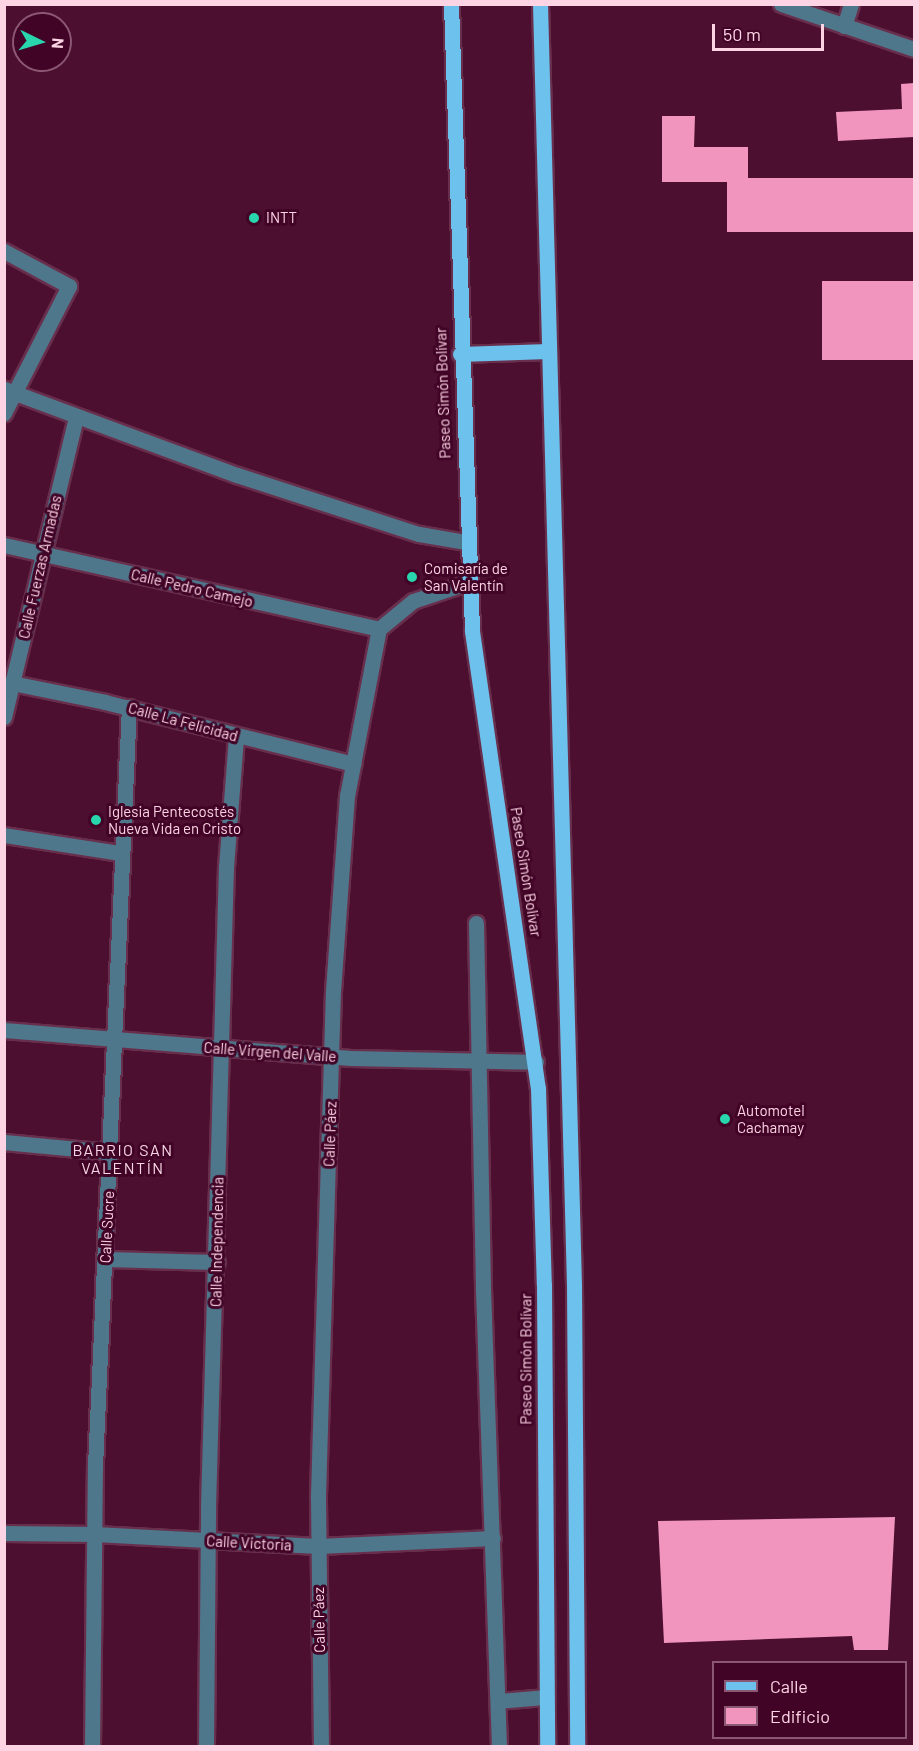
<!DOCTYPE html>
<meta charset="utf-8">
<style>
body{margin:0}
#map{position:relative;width:919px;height:1751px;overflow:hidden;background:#4c0f30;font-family:Barlow,sans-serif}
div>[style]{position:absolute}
.building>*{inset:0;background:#f195be;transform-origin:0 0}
.roads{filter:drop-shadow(2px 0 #682f4d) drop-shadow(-2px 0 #682f4d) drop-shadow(0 2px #682f4d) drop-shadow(0 -2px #682f4d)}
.minor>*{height:15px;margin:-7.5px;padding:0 7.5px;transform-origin:7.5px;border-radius:7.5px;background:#4f778b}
.major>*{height:15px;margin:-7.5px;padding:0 7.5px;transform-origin:7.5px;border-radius:7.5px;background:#6cc2ed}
.dots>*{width:16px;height:16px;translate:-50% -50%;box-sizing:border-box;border:3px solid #410326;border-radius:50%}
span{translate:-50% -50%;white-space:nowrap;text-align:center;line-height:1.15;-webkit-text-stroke:6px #410326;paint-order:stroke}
.poi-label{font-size:15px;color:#fcd4e4}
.left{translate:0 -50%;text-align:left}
.street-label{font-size:15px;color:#fcd4e4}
.neighbourhood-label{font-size:16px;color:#f6d6e3;letter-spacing:1.5px}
.frame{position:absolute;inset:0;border:6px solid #fcd4e4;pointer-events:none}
.legend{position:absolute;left:712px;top:1661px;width:195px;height:78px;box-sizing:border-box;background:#410326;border:2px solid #8c5772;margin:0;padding:8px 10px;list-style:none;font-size:18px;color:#fcd4e4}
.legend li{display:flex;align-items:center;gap:12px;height:30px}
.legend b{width:30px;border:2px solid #8c5772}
.north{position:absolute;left:12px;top:12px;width:60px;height:60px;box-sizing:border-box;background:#410326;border:2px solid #8c5772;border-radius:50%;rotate:95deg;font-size:16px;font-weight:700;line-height:24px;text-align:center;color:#fcd4e4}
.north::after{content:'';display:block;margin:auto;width:21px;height:27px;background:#28d5ad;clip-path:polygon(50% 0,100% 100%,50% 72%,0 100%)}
.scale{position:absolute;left:712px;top:24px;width:112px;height:27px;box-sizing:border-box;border:3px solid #fcd4e4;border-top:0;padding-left:8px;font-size:18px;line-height:21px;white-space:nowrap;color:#fcd4e4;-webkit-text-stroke:4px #410326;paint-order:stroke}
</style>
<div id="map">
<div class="building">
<div style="clip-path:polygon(914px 83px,914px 137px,838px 141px,836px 112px,902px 109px,901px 84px)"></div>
<div style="clip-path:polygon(662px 116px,695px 116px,694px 147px,748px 147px,748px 182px,662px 182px)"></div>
<div style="left:914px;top:178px;width:54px;height:187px;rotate:90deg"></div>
<div style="left:914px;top:281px;width:79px;height:92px;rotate:90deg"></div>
<div style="clip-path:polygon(895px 1517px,888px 1650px,854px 1650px,852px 1636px,664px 1643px,658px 1521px)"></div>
</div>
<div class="roads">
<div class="minor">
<div style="left:781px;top:4px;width:140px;rotate:18.7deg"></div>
<div style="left:844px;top:26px;width:23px;rotate:-72deg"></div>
<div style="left:4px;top:251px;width:74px;rotate:28.3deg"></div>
<div style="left:69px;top:286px;width:143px;rotate:117.1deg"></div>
<div style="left:4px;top:389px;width:248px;rotate:20.3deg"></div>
<div style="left:237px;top:475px;width:191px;rotate:18deg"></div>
<div style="left:419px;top:534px;width:48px;rotate:9.7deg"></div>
<div style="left:4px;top:545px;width:384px;rotate:12.6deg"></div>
<div style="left:12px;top:683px;width:95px;rotate:11.5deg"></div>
<div style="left:105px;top:702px;width:256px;rotate:14deg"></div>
<div style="left:4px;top:717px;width:309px;rotate:-76.5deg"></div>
<div style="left:4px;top:835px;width:117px;rotate:8.8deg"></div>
<div style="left:476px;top:923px;width:366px;rotate:88.9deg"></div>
<div style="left:483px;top:1289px;width:457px;rotate:88deg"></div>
<div style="left:4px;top:1030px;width:348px;rotate:4.6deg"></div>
<div style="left:351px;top:1058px;width:185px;rotate:1.2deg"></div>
<div style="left:4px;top:1142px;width:106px;rotate:5.4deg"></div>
<div style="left:105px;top:1259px;width:112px;rotate:1.5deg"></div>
<div style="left:4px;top:1533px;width:91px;rotate:0.6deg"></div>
<div style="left:95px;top:1534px;width:223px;rotate:3.1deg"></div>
<div style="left:318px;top:1546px;width:175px;rotate:-2.6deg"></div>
<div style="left:498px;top:1701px;width:48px;rotate:-4.8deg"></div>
<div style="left:92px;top:1746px;width:280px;rotate:-89.4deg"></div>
<div style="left:95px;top:1466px;width:760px;rotate:-87.44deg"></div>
<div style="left:206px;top:1746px;width:239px;rotate:-89.5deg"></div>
<div style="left:208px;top:1507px;width:640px;rotate:-88.39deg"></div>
<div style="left:226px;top:867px;width:130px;rotate:-85.6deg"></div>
<div style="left:321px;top:1746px;width:251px;rotate:-90.7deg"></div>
<div style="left:318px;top:1495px;width:504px;rotate:-88.3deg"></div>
<div style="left:333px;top:991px;width:196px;rotate:-85.9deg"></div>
<div style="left:347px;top:796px;width:170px;rotate:-79.2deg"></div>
<div style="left:379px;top:629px;width:44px;rotate:-39.5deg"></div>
<div style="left:413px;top:601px;width:59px;rotate:-18.7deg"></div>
</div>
<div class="major">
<div style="left:451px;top:4px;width:627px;rotate:88.08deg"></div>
<div style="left:472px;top:631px;width:462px;rotate:81.8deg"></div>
<div style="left:538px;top:1088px;width:197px;rotate:88.3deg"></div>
<div style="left:544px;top:1285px;width:461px;rotate:89.6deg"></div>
<div style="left:540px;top:4px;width:1281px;rotate:88.48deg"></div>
<div style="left:574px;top:1285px;width:461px;rotate:89.6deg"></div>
<div style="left:460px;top:354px;width:88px;rotate:-2deg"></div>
</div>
</div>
<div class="dots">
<div style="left:254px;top:218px;background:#28d5ad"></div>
<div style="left:412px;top:577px;background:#28d5ad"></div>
<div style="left:96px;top:820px;background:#28d5ad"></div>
<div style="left:725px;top:1119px;background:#28d5ad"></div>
</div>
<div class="poi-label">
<span class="left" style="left:266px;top:218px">INTT</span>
<span class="left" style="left:424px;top:577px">Comisaría de<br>San Valentín</span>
<span class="left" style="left:108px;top:820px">Iglesia Pentecostés<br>Nueva Vida en Cristo</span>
<span class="left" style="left:737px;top:1119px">Automotel<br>Cachamay</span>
</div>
<div class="street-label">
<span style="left:443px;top:393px;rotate:-92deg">Paseo Simón Bolívar</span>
<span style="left:40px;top:567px;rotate:-77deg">Calle Fuerzas Armadas</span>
<span style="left:192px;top:588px;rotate:13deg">Calle Pedro Camejo</span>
<span style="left:183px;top:722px;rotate:15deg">Calle La Felicidad</span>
<span style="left:526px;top:872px;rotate:81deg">Paseo Simón Bolívar</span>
<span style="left:270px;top:1052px;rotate:4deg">Calle Virgen del Valle</span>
<span style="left:330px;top:1134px;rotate:-88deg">Calle Páez</span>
<span style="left:107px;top:1227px;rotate:-87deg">Calle Sucre</span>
<span style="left:217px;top:1242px;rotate:-89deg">Calle Independencia</span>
<span style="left:526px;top:1359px;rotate:-90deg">Paseo Simón Bolívar</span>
<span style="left:249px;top:1543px;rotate:3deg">Calle Victoria</span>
<span style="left:319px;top:1620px;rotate:-91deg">Calle Páez</span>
</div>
<div class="neighbourhood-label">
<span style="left:123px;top:1159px">BARRIO SAN<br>VALENTÍN</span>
</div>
<div class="frame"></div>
<ul class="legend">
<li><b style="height:8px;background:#6cc2ed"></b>Calle</li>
<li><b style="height:16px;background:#f195be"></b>Edificio</li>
</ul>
<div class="north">N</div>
<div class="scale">50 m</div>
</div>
